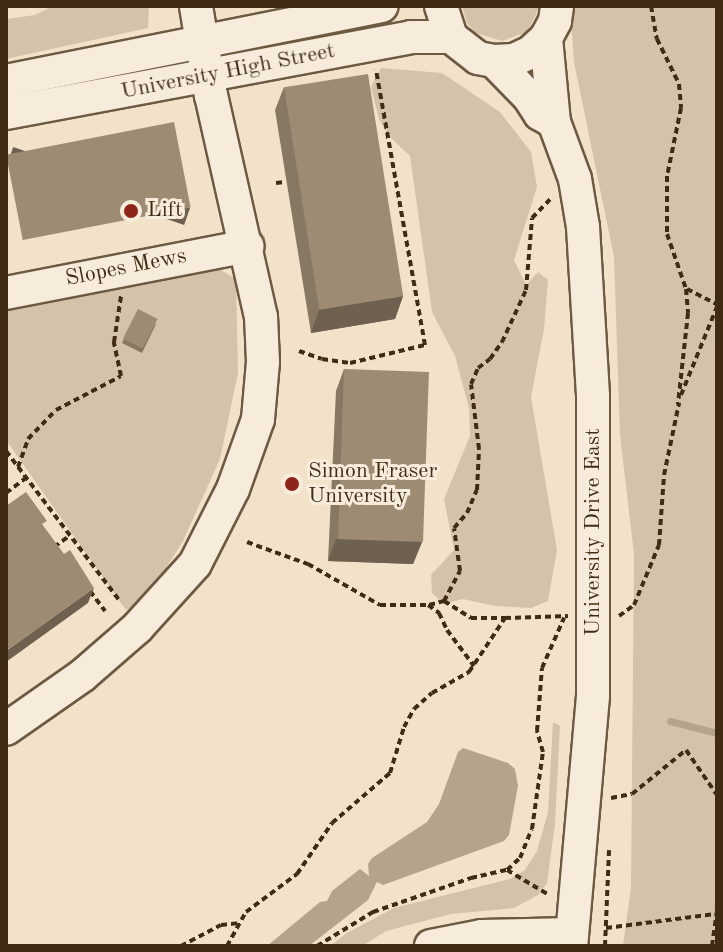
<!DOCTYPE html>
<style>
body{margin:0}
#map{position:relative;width:723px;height:952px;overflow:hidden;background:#f2e2c9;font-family:"Old Standard TT",serif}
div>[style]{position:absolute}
.green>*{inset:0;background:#d4c3aa}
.water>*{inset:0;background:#b5a48c}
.stream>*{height:7px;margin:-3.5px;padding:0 3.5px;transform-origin:3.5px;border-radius:3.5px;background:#b5a48c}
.path>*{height:4px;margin-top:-2px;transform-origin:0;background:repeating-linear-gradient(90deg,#402c15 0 6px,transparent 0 10px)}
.roads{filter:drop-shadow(2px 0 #6c5a42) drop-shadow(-2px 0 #6c5a42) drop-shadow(0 2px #6c5a42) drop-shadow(0 -2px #6c5a42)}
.minor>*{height:32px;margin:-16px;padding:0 16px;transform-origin:16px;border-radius:16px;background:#f7ecdc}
.wall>*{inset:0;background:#877863}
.shaded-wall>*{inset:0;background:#6e6150;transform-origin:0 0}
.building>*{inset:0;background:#9d8b73;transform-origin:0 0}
.dots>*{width:22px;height:22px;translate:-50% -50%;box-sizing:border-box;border:4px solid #f7ecdc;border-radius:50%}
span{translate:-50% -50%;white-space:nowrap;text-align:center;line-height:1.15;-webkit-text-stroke:6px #f7ecdc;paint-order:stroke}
.street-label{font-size:22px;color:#402c15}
.poi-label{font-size:22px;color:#402c15}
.left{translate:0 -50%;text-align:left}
.frame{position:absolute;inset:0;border:8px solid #402c15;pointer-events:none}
</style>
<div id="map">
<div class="green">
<div style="clip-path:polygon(53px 6px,149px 6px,148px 28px,6px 59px,6px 19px,35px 15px)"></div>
<div style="clip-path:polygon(462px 6px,540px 6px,527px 32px,502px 41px,476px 33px,467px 23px)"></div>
<div style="clip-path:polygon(570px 6px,717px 6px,717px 946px,623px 946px,631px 887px,634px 554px,620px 435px,614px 257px,574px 62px)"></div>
<div style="clip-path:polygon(381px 68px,442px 73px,500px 112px,531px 152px,537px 187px,514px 260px,526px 285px,538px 272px,548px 280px,544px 329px,531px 397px,557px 550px,548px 601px,531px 608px,495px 606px,463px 599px,444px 604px,432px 593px,431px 575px,454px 550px,444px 499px,470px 436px,469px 408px,455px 356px,432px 312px,410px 156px,388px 135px,379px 119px,371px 87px)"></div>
<div style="clip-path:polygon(214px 266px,236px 279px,238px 373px,220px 459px,183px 541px,148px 597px,126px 610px,6px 440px,6px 309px)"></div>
<div style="clip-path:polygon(553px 722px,560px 726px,555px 824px,547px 883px,538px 895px,514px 908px,451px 914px,386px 931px,362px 946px,330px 946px,347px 933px,394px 908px,510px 879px,525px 870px,537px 851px,548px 812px)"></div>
</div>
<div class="water">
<div style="clip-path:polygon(463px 748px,508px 763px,515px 769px,518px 786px,509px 835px,504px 841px,383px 885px,377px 882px,368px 900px,309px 946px,267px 946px,320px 902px,327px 901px,332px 891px,360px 869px,369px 876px,368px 864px,372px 858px,427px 822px,439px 804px,458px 752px)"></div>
</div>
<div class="stream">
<div style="left:670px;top:721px;width:49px;rotate:14.3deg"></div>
</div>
<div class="path">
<div style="left:651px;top:6px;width:34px;rotate:80deg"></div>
<div style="left:657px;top:39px;width:50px;rotate:63.9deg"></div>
<div style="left:679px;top:84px;width:24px;rotate:85deg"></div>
<div style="left:681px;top:108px;width:69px;rotate:101.6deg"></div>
<div style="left:667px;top:176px;width:58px;rotate:90deg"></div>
<div style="left:667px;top:234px;width:58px;rotate:70.9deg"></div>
<div style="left:686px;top:289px;width:24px;rotate:85deg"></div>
<div style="left:688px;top:313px;width:92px;rotate:96.3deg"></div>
<div style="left:276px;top:183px;width:9px;rotate:-6deg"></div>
<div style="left:687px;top:289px;width:34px;rotate:27deg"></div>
<div style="left:299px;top:351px;width:24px;rotate:19deg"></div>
<div style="left:322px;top:359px;width:28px;rotate:8deg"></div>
<div style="left:350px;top:363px;width:77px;rotate:-13.5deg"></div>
<div style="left:425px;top:345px;width:280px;rotate:-100.1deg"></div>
<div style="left:681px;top:395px;width:95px;rotate:-67.8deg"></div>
<div style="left:6px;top:451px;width:187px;rotate:52.8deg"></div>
<div style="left:18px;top:467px;width:30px;rotate:-70deg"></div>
<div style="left:28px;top:439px;width:40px;rotate:-46deg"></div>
<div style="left:56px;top:410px;width:73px;rotate:-27.6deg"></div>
<div style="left:121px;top:376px;width:35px;rotate:-102deg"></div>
<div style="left:114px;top:342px;width:47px;rotate:-81.3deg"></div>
<div style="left:6px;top:493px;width:25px;rotate:-37deg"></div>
<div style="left:247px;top:542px;width:65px;rotate:19.8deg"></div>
<div style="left:308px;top:564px;width:83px;rotate:29.7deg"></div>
<div style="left:380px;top:605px;width:48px"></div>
<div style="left:428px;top:605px;width:14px;rotate:36deg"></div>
<div style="left:439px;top:613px;width:19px;rotate:65deg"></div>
<div style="left:447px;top:630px;width:45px;rotate:53.1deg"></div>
<div style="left:54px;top:547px;width:19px;rotate:-36deg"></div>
<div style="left:90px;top:591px;width:25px;rotate:53deg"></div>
<div style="left:444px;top:601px;width:34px;rotate:-62deg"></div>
<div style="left:460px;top:571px;width:43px;rotate:-97.9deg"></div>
<div style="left:454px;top:528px;width:20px;rotate:-49deg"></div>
<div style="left:467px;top:513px;width:25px;rotate:-67deg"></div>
<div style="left:477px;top:490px;width:41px;rotate:-87.2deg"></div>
<div style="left:479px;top:449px;width:65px;rotate:-97deg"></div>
<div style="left:471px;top:384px;width:17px;rotate:-66deg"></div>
<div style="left:478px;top:368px;width:15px;rotate:-37deg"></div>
<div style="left:490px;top:359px;width:21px;rotate:-55deg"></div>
<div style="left:502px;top:342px;width:57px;rotate:-65.2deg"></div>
<div style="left:526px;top:290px;width:72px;rotate:-85.2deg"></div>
<div style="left:532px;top:218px;width:28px;rotate:-46deg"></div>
<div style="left:429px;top:605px;width:16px;rotate:-15deg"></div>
<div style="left:444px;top:601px;width:32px;rotate:32deg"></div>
<div style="left:471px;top:618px;width:34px"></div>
<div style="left:619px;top:616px;width:19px;rotate:-36deg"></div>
<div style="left:634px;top:605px;width:65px;rotate:-67.4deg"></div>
<div style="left:659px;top:545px;width:70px;rotate:-85.9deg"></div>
<div style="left:664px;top:475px;width:74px;rotate:-78.2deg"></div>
<div style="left:611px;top:798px;width:21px;rotate:-11deg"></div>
<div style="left:632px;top:794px;width:70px;rotate:-39.2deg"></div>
<div style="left:686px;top:750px;width:55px;rotate:55.4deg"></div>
<div style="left:507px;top:870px;width:49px;rotate:30.8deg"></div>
<div style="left:606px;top:928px;width:110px;rotate:-7.3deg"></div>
<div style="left:181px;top:946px;width:45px;rotate:-27.7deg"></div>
<div style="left:221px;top:925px;width:18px;rotate:-6deg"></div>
<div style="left:227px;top:946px;width:39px;rotate:-61deg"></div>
<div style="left:246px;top:912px;width:64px;rotate:-36.7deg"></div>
<div style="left:297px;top:874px;width:62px;rotate:-55.5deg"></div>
<div style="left:332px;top:823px;width:77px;rotate:-40.8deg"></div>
<div style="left:390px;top:773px;width:48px;rotate:-73.1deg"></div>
<div style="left:404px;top:727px;width:21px;rotate:-61deg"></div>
<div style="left:414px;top:709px;width:24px;rotate:-42deg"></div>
<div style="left:432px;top:693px;width:43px;rotate:-29.6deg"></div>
<div style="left:469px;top:672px;width:65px;rotate:-56.3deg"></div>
<div style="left:505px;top:618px;width:63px;rotate:-1.8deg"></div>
<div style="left:317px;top:946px;width:66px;rotate:-31.3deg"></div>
<div style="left:373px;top:912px;width:104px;rotate:-19.1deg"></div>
<div style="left:471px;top:878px;width:37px;rotate:-13deg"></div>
<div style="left:507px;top:870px;width:18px;rotate:-43deg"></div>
<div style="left:520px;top:858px;width:31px;rotate:-68deg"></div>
<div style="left:532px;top:829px;width:78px;rotate:-81.9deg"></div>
<div style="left:543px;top:752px;width:22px;rotate:-106deg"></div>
<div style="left:537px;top:731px;width:63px;rotate:-85.5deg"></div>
<div style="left:542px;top:668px;width:55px;rotate:-66.3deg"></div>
<div style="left:605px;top:946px;width:96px;rotate:-87.6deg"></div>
<div style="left:712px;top:946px;width:35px;rotate:-82deg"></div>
</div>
<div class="roads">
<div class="minor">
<div style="left:441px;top:6px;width:33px;rotate:72deg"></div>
<div style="left:451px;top:37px;width:34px;rotate:38deg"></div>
<div style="left:478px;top:58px;width:16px;rotate:11deg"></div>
<div style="left:494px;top:61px;width:20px;rotate:-3deg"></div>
<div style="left:514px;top:60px;width:19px;rotate:-25deg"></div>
<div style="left:531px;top:52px;width:21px;rotate:-43deg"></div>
<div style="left:546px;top:38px;width:19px;rotate:-62deg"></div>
<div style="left:555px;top:21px;width:15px;rotate:-82deg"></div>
<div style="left:546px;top:38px;width:84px;rotate:84.6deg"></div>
<div style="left:554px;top:122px;width:61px;rotate:69.8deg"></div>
<div style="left:575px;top:179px;width:49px;rotate:80.5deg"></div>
<div style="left:583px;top:227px;width:169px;rotate:86.6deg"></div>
<div style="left:593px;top:396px;width:300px;rotate:90deg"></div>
<div style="left:593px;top:696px;width:251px;rotate:95deg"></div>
<div style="left:494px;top:61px;width:50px;rotate:45.8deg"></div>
<div style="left:529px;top:97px;width:20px;rotate:57deg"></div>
<div style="left:540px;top:114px;width:16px;rotate:30deg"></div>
<div style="left:6px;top:81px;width:383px;rotate:-11.3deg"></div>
<div style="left:6px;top:113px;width:412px;rotate:-10.6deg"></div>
<div style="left:411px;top:37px;width:40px"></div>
<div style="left:6px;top:293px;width:246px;rotate:-11deg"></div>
<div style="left:6px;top:729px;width:94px;rotate:-35deg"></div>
<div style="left:83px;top:675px;width:72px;rotate:-41deg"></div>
<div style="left:137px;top:628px;width:86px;rotate:-47.8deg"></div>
<div style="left:195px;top:564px;width:84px;rotate:-63.1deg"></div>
<div style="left:233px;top:489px;width:74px;rotate:-70.3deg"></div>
<div style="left:258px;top:419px;width:57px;rotate:-85deg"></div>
<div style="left:263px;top:362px;width:45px;rotate:-92.5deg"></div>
<div style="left:261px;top:317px;width:227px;rotate:-102.7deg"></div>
<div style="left:211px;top:96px;width:91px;rotate:-99.5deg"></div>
<div style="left:431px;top:946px;width:52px;rotate:-11.1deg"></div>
<div style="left:482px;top:936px;width:90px;rotate:-1.3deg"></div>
</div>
</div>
<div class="wall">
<div style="clip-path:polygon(284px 87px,403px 296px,395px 319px,311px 333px,275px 110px)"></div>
<div style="clip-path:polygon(156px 324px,142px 353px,122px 343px,124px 339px)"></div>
<div style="clip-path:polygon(344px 369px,422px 542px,413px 564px,328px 561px,336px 391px)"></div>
</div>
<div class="shaded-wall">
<div style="left:190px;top:208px;width:18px;height:187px;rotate:109deg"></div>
<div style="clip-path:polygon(403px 296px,395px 319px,311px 333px,319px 310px)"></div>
<div style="clip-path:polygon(336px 539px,422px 542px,413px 564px,328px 561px)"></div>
<div style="clip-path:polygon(94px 588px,88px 603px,6px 662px,6px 651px)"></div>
</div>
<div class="building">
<div style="left:368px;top:74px;width:225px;height:85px;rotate:81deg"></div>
<div style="left:174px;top:122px;width:87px;height:171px;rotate:79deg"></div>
<div style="left:138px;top:309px;width:22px;height:33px;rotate:27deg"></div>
<div style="left:344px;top:369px;width:85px;height:170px;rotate:2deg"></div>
<div style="clip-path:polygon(26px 492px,47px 521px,42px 524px,64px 554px,70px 550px,94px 588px,6px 651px,6px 506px)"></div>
</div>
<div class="dots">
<div style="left:131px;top:211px;background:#8f2418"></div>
<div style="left:292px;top:484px;background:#8f2418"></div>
</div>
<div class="street-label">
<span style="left:228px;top:72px;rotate:-11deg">University High Street</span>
<span style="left:126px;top:268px;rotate:-11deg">Slopes Mews</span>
<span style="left:594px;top:532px;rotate:-90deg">University Drive East</span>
</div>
<div class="poi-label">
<span class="left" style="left:147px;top:211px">Lift</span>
<span class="left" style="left:308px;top:484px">Simon Fraser<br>University</span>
</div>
<div class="frame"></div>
</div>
